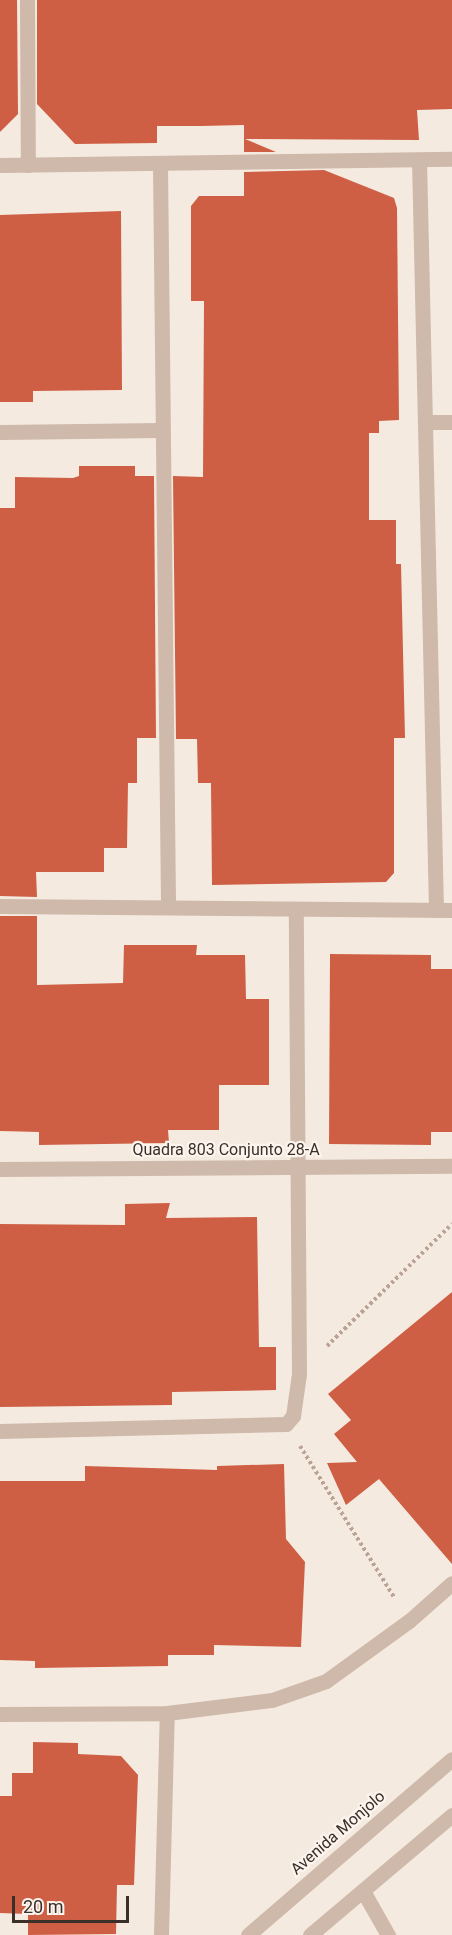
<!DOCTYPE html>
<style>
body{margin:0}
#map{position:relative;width:452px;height:1935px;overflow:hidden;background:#f5eadf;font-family:Roboto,sans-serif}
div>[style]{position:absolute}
.building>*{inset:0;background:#ce5f44}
.path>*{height:4px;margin-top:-2px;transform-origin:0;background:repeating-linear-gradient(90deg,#baa394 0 3px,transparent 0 6px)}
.service>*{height:15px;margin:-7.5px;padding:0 7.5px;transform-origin:7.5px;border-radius:7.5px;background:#ceb9aa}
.minor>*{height:15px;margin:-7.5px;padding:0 7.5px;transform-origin:7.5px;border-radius:7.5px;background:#ceb9aa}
.tertiary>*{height:15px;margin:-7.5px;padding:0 7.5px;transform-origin:7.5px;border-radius:7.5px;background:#ceb9aa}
span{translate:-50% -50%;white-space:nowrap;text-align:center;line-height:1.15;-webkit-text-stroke:4.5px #fcf4ed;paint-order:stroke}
.street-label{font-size:16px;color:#3b2f2a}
.scale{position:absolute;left:12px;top:1896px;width:117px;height:27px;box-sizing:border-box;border:3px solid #3b2f2a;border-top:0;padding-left:8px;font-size:18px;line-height:21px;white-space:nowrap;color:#3b2f2a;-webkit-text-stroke:4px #fcf4ed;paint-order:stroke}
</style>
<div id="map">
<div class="building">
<div style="clip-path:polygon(0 0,17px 0,18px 114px,0 132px)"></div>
<div style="clip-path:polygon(37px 0,452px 0,452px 109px,417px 110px,419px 140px,245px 139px,276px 152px,244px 152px,244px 125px,201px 126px,157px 126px,157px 143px,75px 144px,37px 104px)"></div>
<div style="clip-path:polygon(324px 170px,394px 198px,397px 208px,399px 420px,379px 421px,379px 433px,369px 433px,369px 520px,396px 520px,396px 564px,401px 564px,405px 738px,394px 738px,394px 873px,386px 882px,212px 885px,211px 783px,198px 783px,197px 739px,176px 739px,173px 476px,203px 477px,204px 301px,191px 301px,191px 206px,199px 196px,244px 196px,244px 172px)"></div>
<div style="clip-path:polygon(121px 211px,122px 390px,33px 391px,33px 402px,0 402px,0 215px)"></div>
<div style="clip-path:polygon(79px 466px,135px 466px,135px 476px,154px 476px,156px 738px,137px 738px,137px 783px,128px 783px,127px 848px,104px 848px,104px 872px,36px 872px,37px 897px,0 896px,0 508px,15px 508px,15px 477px,73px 478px,79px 476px)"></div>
<div style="clip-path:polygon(0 916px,37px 916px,37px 985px,123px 983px,124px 945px,197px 945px,196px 955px,245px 955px,246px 999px,269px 999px,269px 1085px,219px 1085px,219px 1130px,168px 1130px,169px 1143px,39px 1145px,39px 1132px,0 1131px)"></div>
<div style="clip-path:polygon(330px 954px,431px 955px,431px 969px,452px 969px,452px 1132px,431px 1132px,431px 1145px,329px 1144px)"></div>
<div style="clip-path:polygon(170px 1203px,166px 1218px,257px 1217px,259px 1347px,276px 1347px,276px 1390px,172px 1392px,172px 1405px,0 1407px,0 1224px,125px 1225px,125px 1204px)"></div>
<div style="clip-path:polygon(452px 1292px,452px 1564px,379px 1479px,346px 1505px,327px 1463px,357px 1462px,334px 1434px,351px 1420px,328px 1394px)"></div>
<div style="clip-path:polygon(284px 1464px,286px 1539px,305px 1562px,301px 1647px,214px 1645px,214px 1655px,168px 1655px,168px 1666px,35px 1668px,35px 1661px,0 1660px,0 1481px,85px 1481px,85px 1466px,217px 1470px,217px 1466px)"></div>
<div style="clip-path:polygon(33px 1742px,78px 1743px,78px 1754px,121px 1756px,138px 1775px,134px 1885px,117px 1885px,116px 1934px,28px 1935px,28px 1914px,0 1913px,0 1796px,12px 1796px,12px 1773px,33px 1773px)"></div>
</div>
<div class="path">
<div style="left:327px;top:1346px;width:175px;rotate:-44.3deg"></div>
<div style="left:300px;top:1446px;width:178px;rotate:58.1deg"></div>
</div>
<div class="service">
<div style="left:363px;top:1891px;width:51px;rotate:60.4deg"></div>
</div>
<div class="minor">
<div style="left:27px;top:0;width:165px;rotate:89.7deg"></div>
<div style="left:419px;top:160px;width:750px;rotate:88.7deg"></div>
<div style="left:160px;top:164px;width:742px;rotate:89.38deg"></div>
<div style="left:0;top:165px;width:452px;rotate:-0.8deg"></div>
<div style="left:425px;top:422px;width:27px"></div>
<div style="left:0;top:432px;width:161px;rotate:-0.7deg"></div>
<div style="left:0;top:906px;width:452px;rotate:0.5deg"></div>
<div style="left:0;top:1169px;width:452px;rotate:-0.4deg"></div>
<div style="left:0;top:1431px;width:286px;rotate:-1.4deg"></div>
<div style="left:286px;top:1424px;width:11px;rotate:-49deg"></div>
<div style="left:293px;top:1416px;width:42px;rotate:-81.9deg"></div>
<div style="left:299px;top:1374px;width:464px;rotate:-90.4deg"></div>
<div style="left:0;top:1714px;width:167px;rotate:-0.3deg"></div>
<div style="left:167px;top:1713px;width:106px;rotate:-7.1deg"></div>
<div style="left:272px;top:1700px;width:57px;rotate:-19.4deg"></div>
<div style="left:326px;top:1681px;width:102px;rotate:-35.9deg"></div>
<div style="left:409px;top:1621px;width:57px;rotate:-41.5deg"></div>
<div style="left:161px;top:1935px;width:222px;rotate:-88.5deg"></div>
<div style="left:310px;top:1935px;width:186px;rotate:-40.2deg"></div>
</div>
<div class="tertiary">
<div style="left:248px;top:1935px;width:269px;rotate:-40.8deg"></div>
</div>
<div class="street-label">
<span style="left:226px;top:1150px">Quadra 803 Conjunto 28-A</span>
<span style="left:338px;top:1833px;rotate:-41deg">Avenida Monjolo</span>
</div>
<div class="scale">20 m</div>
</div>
